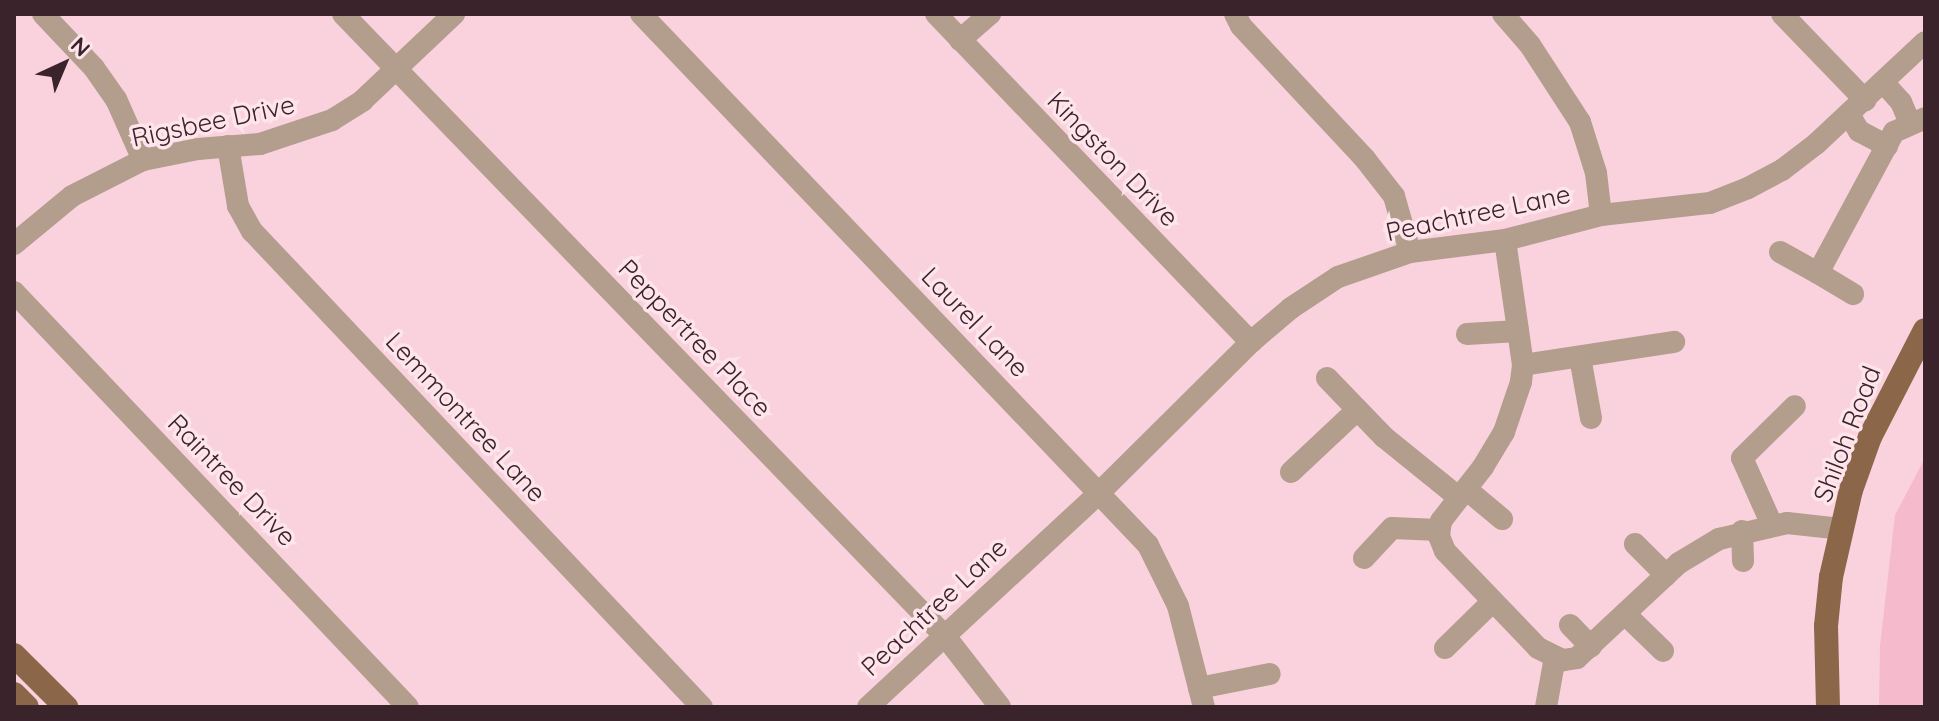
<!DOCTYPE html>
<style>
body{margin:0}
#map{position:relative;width:1939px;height:721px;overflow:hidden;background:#f9d2de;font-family:Quicksand,sans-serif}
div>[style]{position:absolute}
.green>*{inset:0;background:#f5bacc}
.minor>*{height:22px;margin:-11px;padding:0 11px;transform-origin:11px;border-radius:11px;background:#b39d8d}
.major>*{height:24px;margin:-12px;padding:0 12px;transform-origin:12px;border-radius:12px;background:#8c6649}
span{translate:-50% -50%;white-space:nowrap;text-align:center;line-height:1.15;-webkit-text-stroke:7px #fee4eb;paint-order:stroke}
.street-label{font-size:26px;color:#3b232b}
.frame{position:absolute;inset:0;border:16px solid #3b232b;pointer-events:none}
.north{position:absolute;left:24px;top:24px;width:80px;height:80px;-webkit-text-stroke:6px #fee4eb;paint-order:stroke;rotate:44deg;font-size:22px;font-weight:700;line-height:32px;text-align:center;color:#3b232b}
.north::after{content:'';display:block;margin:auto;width:28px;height:36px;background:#3b232b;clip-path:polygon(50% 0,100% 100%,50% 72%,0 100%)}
</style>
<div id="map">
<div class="green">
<div style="clip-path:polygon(1925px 458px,1925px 707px,1879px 707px,1880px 646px,1895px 515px)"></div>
</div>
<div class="minor">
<div style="left:43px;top:14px;width:74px;rotate:46.6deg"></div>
<div style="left:94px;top:68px;width:38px;rotate:55deg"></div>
<div style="left:116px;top:99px;width:67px;rotate:66.1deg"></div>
<div style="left:343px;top:14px;width:866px;rotate:45.94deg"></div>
<div style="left:945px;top:636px;width:90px;rotate:52.2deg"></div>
<div style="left:641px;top:14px;width:734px;rotate:46.32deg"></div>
<div style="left:1148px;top:545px;width:68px;rotate:63.8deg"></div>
<div style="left:1178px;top:606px;width:104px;rotate:75.6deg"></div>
<div style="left:936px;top:14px;width:455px;rotate:46.2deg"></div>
<div style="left:1235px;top:14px;width:13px;rotate:63deg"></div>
<div style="left:1241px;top:26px;width:182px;rotate:47deg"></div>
<div style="left:1365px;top:159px;width:47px;rotate:51.9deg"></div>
<div style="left:1394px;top:196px;width:58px;rotate:74.1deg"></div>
<div style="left:1503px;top:14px;width:41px;rotate:48.9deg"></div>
<div style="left:1530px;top:45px;width:92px;rotate:57deg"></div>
<div style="left:1580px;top:122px;width:53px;rotate:72.6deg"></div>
<div style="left:1596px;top:173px;width:42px;rotate:83.2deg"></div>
<div style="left:1782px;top:14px;width:120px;rotate:46deg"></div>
<div style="left:960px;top:40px;width:40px;rotate:-41deg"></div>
<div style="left:1883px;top:82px;width:27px;rotate:48deg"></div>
<div style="left:1901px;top:102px;width:23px;rotate:67deg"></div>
<div style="left:1849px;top:114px;width:20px;rotate:60deg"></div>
<div style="left:1859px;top:131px;width:32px;rotate:28deg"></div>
<div style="left:228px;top:146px;width:61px;rotate:80.5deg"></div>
<div style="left:238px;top:206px;width:29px;rotate:61deg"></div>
<div style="left:252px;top:231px;width:655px;rotate:46.61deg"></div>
<div style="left:1505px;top:240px;width:126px;rotate:81.8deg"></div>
<div style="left:1523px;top:365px;width:17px;rotate:97deg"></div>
<div style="left:1521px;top:382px;width:53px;rotate:108.8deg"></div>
<div style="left:1504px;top:432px;width:41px;rotate:121deg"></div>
<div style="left:1483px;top:467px;width:68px;rotate:127.9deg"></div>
<div style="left:1441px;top:521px;width:15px;rotate:98deg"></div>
<div style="left:1439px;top:536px;width:16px;rotate:68deg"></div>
<div style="left:1445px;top:551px;width:134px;rotate:46.2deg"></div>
<div style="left:1538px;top:648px;width:28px;rotate:26deg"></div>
<div style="left:1563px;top:660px;width:14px;rotate:-8deg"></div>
<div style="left:1577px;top:658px;width:139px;rotate:-43deg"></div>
<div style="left:1679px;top:563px;width:47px;rotate:-31deg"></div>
<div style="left:1719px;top:539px;width:70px;rotate:-13.2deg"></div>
<div style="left:1787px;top:523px;width:54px;rotate:6.3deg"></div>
<div style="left:14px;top:244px;width:75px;rotate:-39.6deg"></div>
<div style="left:72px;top:196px;width:80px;rotate:-26.9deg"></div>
<div style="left:143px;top:160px;width:56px;rotate:-11.3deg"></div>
<div style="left:198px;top:149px;width:62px;rotate:-4.6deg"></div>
<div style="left:260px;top:144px;width:76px;rotate:-18.4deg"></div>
<div style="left:332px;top:120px;width:36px;rotate:-32deg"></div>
<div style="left:362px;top:101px;width:127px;rotate:-43.4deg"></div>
<div style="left:1780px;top:252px;width:43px;rotate:28.9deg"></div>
<div style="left:1818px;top:273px;width:160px;rotate:-61.7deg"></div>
<div style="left:1894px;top:132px;width:34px;rotate:-24deg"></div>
<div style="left:1818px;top:273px;width:41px;rotate:31deg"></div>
<div style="left:14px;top:292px;width:572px;rotate:46.49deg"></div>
<div style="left:1467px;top:334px;width:51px;rotate:-3.4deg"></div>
<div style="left:1580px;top:357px;width:62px;rotate:79.8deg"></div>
<div style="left:1523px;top:365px;width:153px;rotate:-8.7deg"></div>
<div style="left:1327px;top:378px;width:82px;rotate:46deg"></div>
<div style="left:1384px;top:437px;width:95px;rotate:39deg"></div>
<div style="left:1291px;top:472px;width:91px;rotate:-43.2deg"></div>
<div style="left:1466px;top:489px;width:47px;rotate:39.8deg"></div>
<div style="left:1772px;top:525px;width:73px;rotate:-114.1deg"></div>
<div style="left:1742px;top:458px;width:74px;rotate:-44.5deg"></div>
<div style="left:1742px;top:531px;width:30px;rotate:88deg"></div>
<div style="left:1635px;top:544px;width:44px;rotate:45deg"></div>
<div style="left:1364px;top:558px;width:41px;rotate:-47deg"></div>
<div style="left:1392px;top:528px;width:47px;rotate:2.4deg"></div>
<div style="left:1625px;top:614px;width:53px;rotate:44.2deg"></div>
<div style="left:1570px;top:625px;width:30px;rotate:46deg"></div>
<div style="left:1445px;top:648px;width:66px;rotate:-44.4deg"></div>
<div style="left:1199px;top:688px;width:72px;rotate:-11.2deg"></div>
<div style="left:868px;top:707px;width:315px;rotate:-42.8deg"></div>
<div style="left:1099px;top:493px;width:214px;rotate:-44.8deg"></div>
<div style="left:1251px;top:342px;width:52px;rotate:-40.4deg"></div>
<div style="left:1291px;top:308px;width:56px;rotate:-33.4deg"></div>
<div style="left:1338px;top:277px;width:76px;rotate:-19.1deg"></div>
<div style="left:1410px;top:252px;width:96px;rotate:-7.2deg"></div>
<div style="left:1505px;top:240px;width:99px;rotate:-14.6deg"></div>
<div style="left:1601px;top:215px;width:110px;rotate:-6.3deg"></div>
<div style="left:1710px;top:203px;width:41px;rotate:-21.5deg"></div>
<div style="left:1748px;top:188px;width:38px;rotate:-28deg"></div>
<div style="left:1782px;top:170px;width:43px;rotate:-37.4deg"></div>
<div style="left:1816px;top:144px;width:149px;rotate:-43.1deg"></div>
<div style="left:1546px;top:707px;width:51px;rotate:-79.8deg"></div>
</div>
<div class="major">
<div style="left:14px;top:655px;width:74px;rotate:45deg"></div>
<div style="left:14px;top:694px;width:18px;rotate:45deg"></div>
<div style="left:1828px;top:707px;width:81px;rotate:-91.4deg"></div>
<div style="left:1826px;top:626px;width:49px;rotate:-84.2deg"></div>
<div style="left:1831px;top:577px;width:89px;rotate:-77.1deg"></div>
<div style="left:1851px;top:490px;width:56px;rotate:-70.3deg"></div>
<div style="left:1870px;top:437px;width:120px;rotate:-62.8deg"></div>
</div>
<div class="street-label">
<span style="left:213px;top:121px;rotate:-12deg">Rigsbee Drive</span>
<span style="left:1113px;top:159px;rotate:46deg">Kingston Drive</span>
<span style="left:1478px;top:213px;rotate:-12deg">Peachtree Lane</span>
<span style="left:975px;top:322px;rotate:46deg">Laurel Lane</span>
<span style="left:695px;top:338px;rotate:46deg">Peppertree Place</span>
<span style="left:466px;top:417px;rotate:47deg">Lemmontree Lane</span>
<span style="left:1847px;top:434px;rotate:-69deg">Shiloh Road</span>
<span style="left:232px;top:480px;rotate:46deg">Raintree Drive</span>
<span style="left:934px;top:607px;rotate:-43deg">Peachtree Lane</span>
</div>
<div class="frame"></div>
<div class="north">N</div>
</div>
